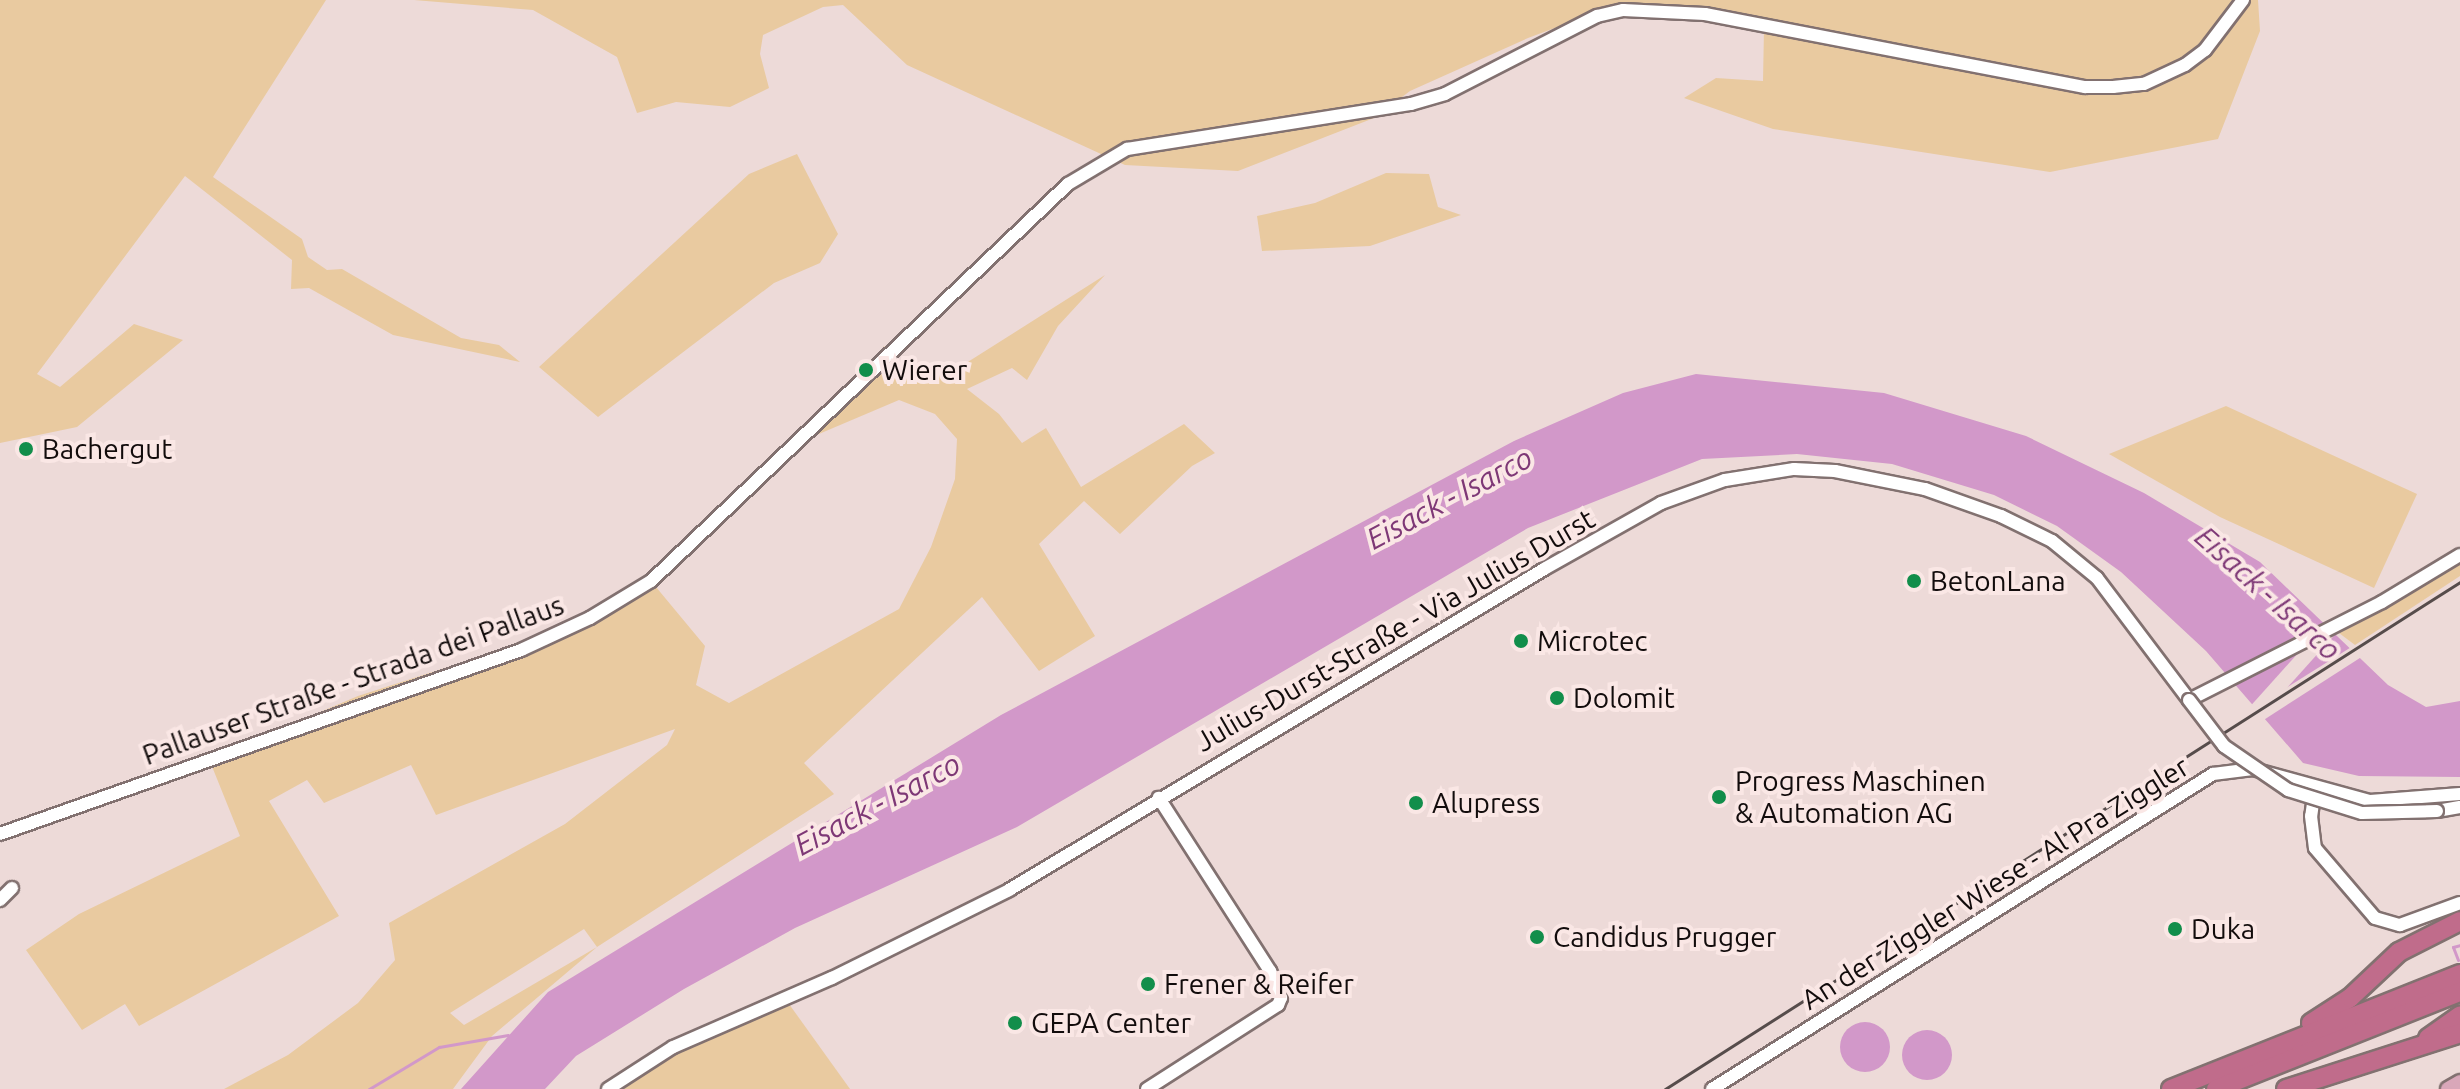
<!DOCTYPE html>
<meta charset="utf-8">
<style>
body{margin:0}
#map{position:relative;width:2460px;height:1089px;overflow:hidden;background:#eddad8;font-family:Ubuntu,sans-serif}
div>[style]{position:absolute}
.green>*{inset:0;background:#e9caa0}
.water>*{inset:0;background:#d298c9}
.round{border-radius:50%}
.pier>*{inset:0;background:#eddad8;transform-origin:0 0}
.stream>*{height:3px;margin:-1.5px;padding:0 1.5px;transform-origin:1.5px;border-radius:1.5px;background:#d298c9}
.roads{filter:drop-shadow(2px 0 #827170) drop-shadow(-2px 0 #827170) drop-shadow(0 2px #827170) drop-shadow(0 -2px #827170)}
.minor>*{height:12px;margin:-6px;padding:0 6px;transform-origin:6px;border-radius:6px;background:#fff}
.major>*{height:14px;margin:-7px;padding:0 7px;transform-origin:7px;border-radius:7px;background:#d9a7b9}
.highway>*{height:18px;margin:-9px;padding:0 9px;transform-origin:9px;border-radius:9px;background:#c06c8b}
.rail>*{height:3px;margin:-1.5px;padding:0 1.5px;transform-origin:1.5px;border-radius:1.5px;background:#564c4b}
.bridges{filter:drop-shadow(2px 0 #827170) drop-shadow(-2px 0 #827170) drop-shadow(0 2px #827170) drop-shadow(0 -2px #827170)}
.minor-bridge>*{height:12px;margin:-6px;padding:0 6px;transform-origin:6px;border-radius:6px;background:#fff}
.dots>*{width:22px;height:22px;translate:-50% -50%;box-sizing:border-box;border:4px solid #fae7e5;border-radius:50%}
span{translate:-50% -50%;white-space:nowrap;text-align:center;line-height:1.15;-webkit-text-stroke:8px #fae7e5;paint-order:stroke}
.poi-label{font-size:28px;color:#120c0c}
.left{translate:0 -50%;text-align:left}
.street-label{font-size:28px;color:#120c0c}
.water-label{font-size:30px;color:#7e3876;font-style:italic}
</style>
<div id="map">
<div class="green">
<div style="clip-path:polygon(0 0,326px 0,213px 177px,302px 239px,308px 257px,327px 270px,342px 269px,461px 338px,499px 345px,520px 362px,393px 335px,309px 288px,291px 289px,292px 260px,185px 176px,37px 374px,60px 387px,134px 324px,183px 340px,77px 427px,0 443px)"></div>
<div style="clip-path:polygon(414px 0,2258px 0,2260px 31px,2218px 139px,2050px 172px,1773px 129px,1684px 98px,1716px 78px,1763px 81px,1764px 28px,1653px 10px,1592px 14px,1528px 38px,1410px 91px,1374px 118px,1238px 171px,1125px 165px,907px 65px,843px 5px,823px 7px,763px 35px,760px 54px,769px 88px,730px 107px,676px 102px,637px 113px,617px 57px,533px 10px)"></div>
<div style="clip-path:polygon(797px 154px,838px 234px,820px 263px,774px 283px,598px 417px,539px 367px,749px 174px)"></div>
<div style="clip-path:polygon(1386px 173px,1429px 174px,1438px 207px,1461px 215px,1370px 246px,1262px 251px,1257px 216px,1315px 203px)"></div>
<div style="clip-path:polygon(evenodd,1105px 275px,1058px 326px,1027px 380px,1012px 368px,967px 389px,999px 414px,1022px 443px,1046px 428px,1081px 487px,1184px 424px,1215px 453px,1192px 466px,1120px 534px,1084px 501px,1039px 544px,1095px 636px,1039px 671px,982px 597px,804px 763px,834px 794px,597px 947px,492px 1036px,453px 1089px,224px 1089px,288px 1055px,358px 1003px,395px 960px,389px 923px,565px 824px,667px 745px,675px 729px,436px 815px,411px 765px,324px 803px,307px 780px,269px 801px,339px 916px,139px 1026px,125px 1004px,82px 1030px,26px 950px,79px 914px,240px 836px,209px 759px,358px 696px,535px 639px,651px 581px,705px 646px,696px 685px,729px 703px,899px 609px,931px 547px,955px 479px,957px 439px,935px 414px,899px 400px,793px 445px,870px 373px,884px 346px,904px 368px,963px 365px,1105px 275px,584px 929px,597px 947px,464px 1025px,450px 1013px,584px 929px)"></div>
<div style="clip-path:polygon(2226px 406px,2417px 494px,2374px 588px,2220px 517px,2109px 454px)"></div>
<div style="clip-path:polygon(2460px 555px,2460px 576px,2355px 645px,2335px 630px)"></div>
<div style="clip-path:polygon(789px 1004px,850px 1089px,618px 1089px,673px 1053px)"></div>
</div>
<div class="water">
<div style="clip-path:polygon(1696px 374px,1884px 393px,2026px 436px,2144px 493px,2260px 562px,2388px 685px,2426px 707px,2460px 701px,2460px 777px,2359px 776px,2303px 763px,2206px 651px,2121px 572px,2057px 526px,1994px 495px,1892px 464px,1797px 454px,1702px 459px,1528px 528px,1017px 827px,795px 928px,684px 989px,576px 1056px,545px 1089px,461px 1089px,548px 992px,1001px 715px,1514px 441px,1623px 393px)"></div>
<div class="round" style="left:1840px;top:1022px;width:50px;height:50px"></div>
<div class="round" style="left:1902px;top:1030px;width:50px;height:50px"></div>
</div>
<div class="pier">
<div style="left:2327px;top:621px;width:15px;height:120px;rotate:42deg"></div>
<div style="clip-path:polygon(2353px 646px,2363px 656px,2259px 723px,2249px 711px)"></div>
</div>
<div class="stream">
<div style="left:2458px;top:960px;width:14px;rotate:-111deg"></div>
<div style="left:2453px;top:947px;width:7px;rotate:-16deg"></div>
<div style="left:369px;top:1089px;width:82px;rotate:-31deg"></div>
<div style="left:439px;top:1047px;width:70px;rotate:-9.9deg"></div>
</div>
<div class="roads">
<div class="minor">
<div style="left:2315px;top:789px;width:27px;rotate:98deg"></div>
<div style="left:2311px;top:816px;width:32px;rotate:83deg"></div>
<div style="left:2315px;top:848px;width:92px;rotate:49.4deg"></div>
<div style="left:2375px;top:918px;width:26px;rotate:16deg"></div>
<div style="left:2400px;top:925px;width:64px;rotate:-20.1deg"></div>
<div style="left:2437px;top:811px;width:23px;rotate:-10deg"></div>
<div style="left:0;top:834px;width:553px;rotate:-19.45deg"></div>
<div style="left:521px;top:650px;width:76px;rotate:-24.9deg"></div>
<div style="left:590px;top:618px;width:71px;rotate:-31.2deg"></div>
<div style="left:651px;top:581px;width:576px;rotate:-43.59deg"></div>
<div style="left:1068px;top:184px;width:69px;rotate:-30.7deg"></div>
<div style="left:1127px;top:149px;width:288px;rotate:-9deg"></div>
<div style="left:1411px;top:104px;width:35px;rotate:-16deg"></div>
<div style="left:1445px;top:94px;width:171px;rotate:-27.2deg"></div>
<div style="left:1597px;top:16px;width:27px;rotate:-13deg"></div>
<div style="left:1623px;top:10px;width:82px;rotate:2.8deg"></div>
<div style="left:1705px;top:14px;width:387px;rotate:10.9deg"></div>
<div style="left:2085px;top:87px;width:28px"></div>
<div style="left:2113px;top:87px;width:31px;rotate:-6deg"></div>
<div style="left:2144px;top:84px;width:45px;rotate:-24.9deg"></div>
<div style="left:2185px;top:65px;width:25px;rotate:-37deg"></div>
<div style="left:2205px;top:50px;width:63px;rotate:-52.8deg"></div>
<div style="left:0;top:900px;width:17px;rotate:-45deg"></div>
<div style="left:608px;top:1089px;width:77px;rotate:-32.9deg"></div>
<div style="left:673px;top:1047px;width:173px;rotate:-23.5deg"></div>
<div style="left:832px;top:978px;width:198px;rotate:-26.4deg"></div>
<div style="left:1009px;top:890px;width:624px;rotate:-30.96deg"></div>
<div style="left:1544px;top:569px;width:134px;rotate:-29.4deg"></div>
<div style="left:1661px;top:503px;width:68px;rotate:-19.8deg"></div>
<div style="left:1725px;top:480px;width:70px;rotate:-9.1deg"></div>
<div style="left:1794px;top:469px;width:41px;rotate:2.8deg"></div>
<div style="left:1835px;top:471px;width:92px;rotate:11.3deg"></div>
<div style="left:1925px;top:489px;width:81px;rotate:19.6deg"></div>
<div style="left:2001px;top:516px;width:57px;rotate:26.1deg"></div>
<div style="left:2052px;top:541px;width:58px;rotate:39.4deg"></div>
<div style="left:2097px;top:578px;width:153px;rotate:53deg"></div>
<div style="left:2189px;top:700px;width:216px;rotate:-26.9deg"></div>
<div style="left:2382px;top:602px;width:91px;rotate:-31.1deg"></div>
<div style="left:1147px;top:1089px;width:156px;rotate:-32.7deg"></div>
<div style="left:1278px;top:1005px;width:8px;rotate:-67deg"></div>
<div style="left:1281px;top:998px;width:29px;rotate:-112deg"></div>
<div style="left:1270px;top:971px;width:206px;rotate:-122.7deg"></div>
<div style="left:1712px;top:1089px;width:592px;rotate:-32.16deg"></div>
<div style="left:2213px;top:774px;width:40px;rotate:-7.1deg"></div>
<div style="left:2253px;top:769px;width:121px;rotate:15.3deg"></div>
<div style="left:2370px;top:801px;width:90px;rotate:-4.4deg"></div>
</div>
<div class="major">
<div style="left:2448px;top:1089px;width:14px;rotate:-30deg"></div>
</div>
<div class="highway">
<div style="left:2311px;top:1023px;width:46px;rotate:-32.7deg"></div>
<div style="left:2350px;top:998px;width:67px;rotate:-43.2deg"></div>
<div style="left:2399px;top:952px;width:68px;rotate:-26.9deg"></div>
<div style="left:2428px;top:1038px;width:39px;rotate:-35deg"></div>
<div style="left:2171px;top:1089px;width:311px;rotate:-21.7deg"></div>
<div style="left:2216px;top:1089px;width:263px;rotate:-21.7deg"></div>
<div style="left:2286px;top:1089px;width:183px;rotate:-17.8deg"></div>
</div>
</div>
<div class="rail">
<div style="left:1665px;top:1089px;width:943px;rotate:-32.53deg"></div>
</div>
<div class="bridges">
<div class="minor-bridge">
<div style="left:2189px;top:700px;width:58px;rotate:52.7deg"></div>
<div style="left:2224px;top:746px;width:78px;rotate:34.5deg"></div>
<div style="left:2288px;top:790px;width:77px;rotate:17.3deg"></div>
<div style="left:2362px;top:813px;width:75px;rotate:-1.5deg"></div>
</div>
</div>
<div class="dots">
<div style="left:866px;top:370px;background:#128e4b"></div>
<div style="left:26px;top:449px;background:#128e4b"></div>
<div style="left:1914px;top:581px;background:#128e4b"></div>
<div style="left:1521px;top:641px;background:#128e4b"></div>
<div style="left:1557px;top:698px;background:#128e4b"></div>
<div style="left:1719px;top:797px;background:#128e4b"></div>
<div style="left:1416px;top:803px;background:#128e4b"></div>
<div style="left:2175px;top:929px;background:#128e4b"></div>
<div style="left:1537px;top:937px;background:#128e4b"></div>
<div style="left:1148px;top:984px;background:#128e4b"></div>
<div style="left:1015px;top:1023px;background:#128e4b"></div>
</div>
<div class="poi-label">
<span class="left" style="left:882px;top:370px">Wierer</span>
<span class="left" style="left:42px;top:449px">Bachergut</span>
<span class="left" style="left:1930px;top:581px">BetonLana</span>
<span class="left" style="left:1537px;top:641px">Microtec</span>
<span class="left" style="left:1573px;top:698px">Dolomit</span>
<span class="left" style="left:1735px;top:797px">Progress Maschinen<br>&amp; Automation AG</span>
<span class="left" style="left:1432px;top:803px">Alupress</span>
<span class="left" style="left:2191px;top:929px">Duka</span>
<span class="left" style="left:1553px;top:937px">Candidus Prugger</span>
<span class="left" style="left:1164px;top:984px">Frener &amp; Reifer</span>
<span class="left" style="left:1031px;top:1023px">GEPA Center</span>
</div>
<div class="street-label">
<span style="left:1395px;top:630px;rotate:-30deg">Julius-Durst-Straße - Via Julius Durst</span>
<span style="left:353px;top:680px;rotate:-20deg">Pallauser Straße - Strada dei Pallaus</span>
<span style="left:1995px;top:883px;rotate:-32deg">An der Ziggler Wiese - Al Pra Ziggler</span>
</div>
<div class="water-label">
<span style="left:1449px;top:498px;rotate:-28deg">Eisack - Isarco</span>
<span style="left:2268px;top:593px;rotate:42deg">Eisack - Isarco</span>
<span style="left:877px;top:804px;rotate:-28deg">Eisack - Isarco</span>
</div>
</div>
